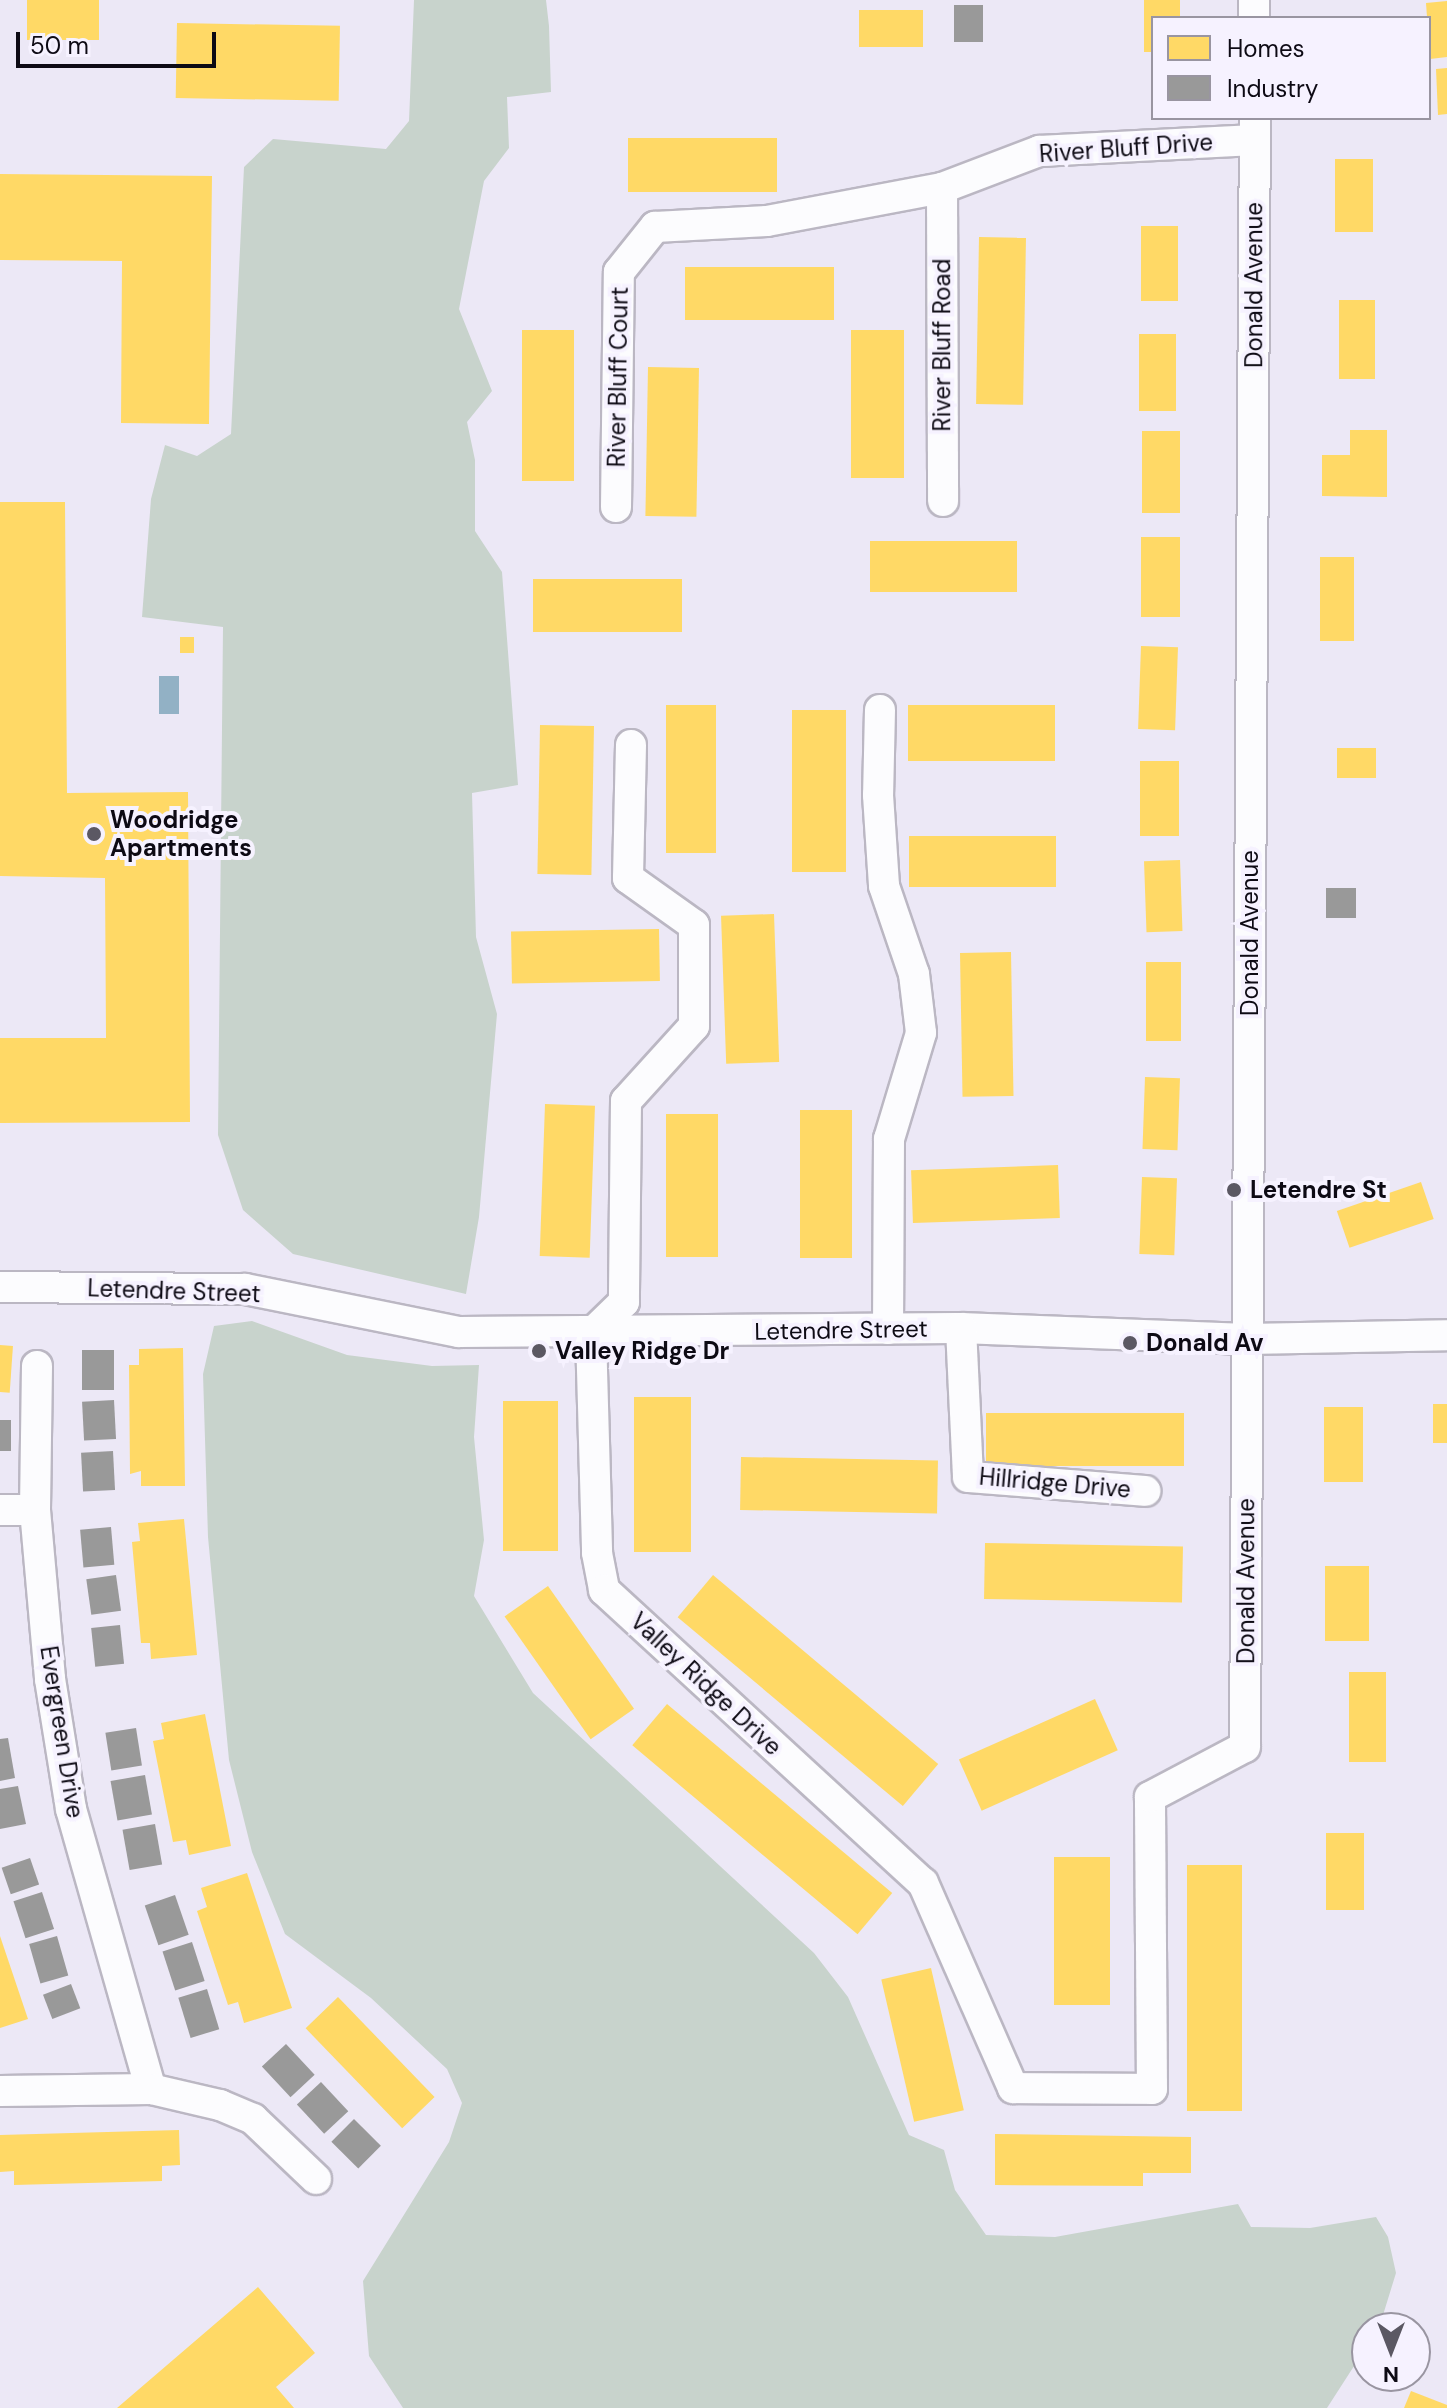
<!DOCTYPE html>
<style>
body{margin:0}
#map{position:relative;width:1447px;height:2408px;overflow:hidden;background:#ece8f6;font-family:"DM Sans",sans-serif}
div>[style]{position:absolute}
.green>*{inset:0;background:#c8d3cc}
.water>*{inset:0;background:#92b1c5;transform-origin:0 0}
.homes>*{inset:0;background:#ffd966;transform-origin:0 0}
.industry>*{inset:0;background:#999;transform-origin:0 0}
.roads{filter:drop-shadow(2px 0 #bbb7c3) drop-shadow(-2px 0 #bbb7c3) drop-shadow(0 2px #bbb7c3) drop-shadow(0 -2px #bbb7c3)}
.street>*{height:30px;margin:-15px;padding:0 15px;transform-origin:15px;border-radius:15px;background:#fcfcfe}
.dots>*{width:22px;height:22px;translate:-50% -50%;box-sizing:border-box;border:4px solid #f6f2ff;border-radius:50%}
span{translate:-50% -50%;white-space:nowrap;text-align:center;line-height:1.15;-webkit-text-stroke:8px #f6f2ff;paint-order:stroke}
.street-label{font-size:24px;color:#0d0a14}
.poi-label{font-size:24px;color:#0d0a14;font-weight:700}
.left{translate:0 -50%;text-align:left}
.legend{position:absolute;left:1151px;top:16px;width:280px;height:104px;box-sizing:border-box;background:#f6f2ff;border:2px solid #9995a1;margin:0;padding:10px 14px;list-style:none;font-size:24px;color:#0d0a14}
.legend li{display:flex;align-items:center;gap:16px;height:40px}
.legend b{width:40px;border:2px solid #9995a1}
.north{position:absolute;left:1351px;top:2312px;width:80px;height:80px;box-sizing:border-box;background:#f6f2ff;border:2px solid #9995a1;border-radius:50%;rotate:180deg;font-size:22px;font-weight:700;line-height:32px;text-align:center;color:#0d0a14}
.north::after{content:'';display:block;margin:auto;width:28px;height:36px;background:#5b5863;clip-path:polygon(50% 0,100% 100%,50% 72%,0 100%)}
.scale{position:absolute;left:16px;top:32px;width:200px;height:36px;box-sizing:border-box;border:4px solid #0d0a14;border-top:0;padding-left:10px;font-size:24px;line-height:28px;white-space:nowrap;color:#0d0a14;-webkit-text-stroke:6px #f6f2ff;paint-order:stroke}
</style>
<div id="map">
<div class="green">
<div style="clip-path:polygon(414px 0,546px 0,549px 26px,551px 92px,507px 97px,509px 148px,484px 181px,459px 309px,492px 391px,467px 422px,475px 460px,475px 531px,502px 572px,518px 785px,472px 793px,476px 937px,497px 1014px,479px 1217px,466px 1294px,293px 1254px,243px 1210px,218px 1135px,223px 627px,142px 617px,151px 499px,165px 445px,197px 456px,231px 434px,244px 167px,273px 139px,386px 149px,409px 121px)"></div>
<div style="clip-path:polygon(252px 1321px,347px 1355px,432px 1366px,479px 1365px,474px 1437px,484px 1540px,474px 1596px,533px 1693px,814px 1953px,848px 1997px,909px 2135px,944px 2150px,955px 2190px,986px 2235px,1055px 2237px,1238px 2204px,1251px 2227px,1310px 2228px,1376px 2217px,1388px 2237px,1396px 2273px,1379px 2328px,1367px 2328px,1367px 2358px,1356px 2363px,1327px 2408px,403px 2408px,369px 2356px,363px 2281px,449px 2142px,462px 2103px,447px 2069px,371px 1998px,285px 1934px,252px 1852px,229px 1760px,208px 1537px,203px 1374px,214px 1326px)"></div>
</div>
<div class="water">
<div style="left:159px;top:676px;width:20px;height:38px"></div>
</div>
<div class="homes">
<div style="left:27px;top:0;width:72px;height:40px"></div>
<div style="clip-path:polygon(1144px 0,1180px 0,1180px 18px,1153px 18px,1153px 52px,1144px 52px)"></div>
<div style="clip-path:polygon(1447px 1px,1447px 57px,1430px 59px,1426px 3px)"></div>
<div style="left:859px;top:10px;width:64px;height:37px"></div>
<div style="left:177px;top:23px;width:163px;height:75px;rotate:1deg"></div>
<div style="clip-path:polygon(1447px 68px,1447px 114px,1438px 115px,1436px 69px)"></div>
<div style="left:628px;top:138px;width:149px;height:54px"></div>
<div style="left:1335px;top:159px;width:38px;height:73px"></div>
<div style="clip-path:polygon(0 174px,212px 176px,209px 424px,121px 423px,122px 261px,0 260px)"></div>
<div style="left:1141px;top:226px;width:37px;height:75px"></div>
<div style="left:979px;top:237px;width:47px;height:167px;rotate:1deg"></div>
<div style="left:685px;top:267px;width:149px;height:53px"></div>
<div style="left:1339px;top:300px;width:36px;height:79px"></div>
<div style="left:522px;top:330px;width:52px;height:151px"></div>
<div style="left:851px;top:330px;width:53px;height:148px"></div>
<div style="left:1139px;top:334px;width:37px;height:77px"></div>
<div style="left:648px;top:367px;width:51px;height:149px;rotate:1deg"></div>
<div style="clip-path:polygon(1350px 430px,1387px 430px,1387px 497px,1322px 496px,1322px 455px,1350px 455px)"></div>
<div style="left:1142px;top:431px;width:38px;height:82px"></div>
<div style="clip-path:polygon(0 502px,65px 502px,67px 793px,188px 792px,190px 1122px,0 1123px,0 1038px,106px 1038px,105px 878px,0 876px)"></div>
<div style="left:1141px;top:537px;width:39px;height:80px"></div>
<div style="left:870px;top:541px;width:147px;height:51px"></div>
<div style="left:1320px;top:557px;width:34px;height:84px"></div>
<div style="left:533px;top:579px;width:149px;height:53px"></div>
<div style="left:180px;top:637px;width:14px;height:16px"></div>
<div style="left:1141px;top:646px;width:37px;height:83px;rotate:2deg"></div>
<div style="left:666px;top:705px;width:50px;height:148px"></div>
<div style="left:1055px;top:705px;width:56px;height:147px;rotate:90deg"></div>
<div style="left:792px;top:710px;width:54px;height:162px"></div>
<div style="left:540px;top:725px;width:54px;height:149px;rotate:1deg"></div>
<div style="left:1337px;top:748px;width:39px;height:30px"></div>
<div style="left:1140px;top:761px;width:39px;height:75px"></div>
<div style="left:909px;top:836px;width:147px;height:51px"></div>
<div style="left:1180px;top:860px;width:71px;height:36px;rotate:88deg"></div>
<div style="left:774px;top:914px;width:148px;height:53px;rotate:88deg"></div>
<div style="left:659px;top:929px;width:52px;height:148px;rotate:89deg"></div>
<div style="left:1011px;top:952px;width:144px;height:51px;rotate:89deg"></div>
<div style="left:1146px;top:962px;width:35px;height:79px"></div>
<div style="left:1145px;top:1077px;width:35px;height:72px;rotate:2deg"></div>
<div style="left:545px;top:1104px;width:50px;height:152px;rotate:2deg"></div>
<div style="left:800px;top:1110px;width:52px;height:148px"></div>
<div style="left:666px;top:1114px;width:52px;height:143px"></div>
<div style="left:1058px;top:1165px;width:53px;height:147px;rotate:88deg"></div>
<div style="left:1142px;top:1177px;width:35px;height:77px;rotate:2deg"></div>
<div style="left:1421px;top:1182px;width:39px;height:89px;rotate:71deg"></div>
<div style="left:0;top:1345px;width:13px;height:47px;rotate:4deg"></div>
<div style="clip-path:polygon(183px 1348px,185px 1486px,141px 1486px,141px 1471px,130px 1474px,129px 1365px,139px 1365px,139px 1349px)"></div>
<div style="left:634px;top:1397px;width:57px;height:155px"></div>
<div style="left:503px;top:1401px;width:55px;height:150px"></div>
<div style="left:1433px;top:1404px;width:14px;height:39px"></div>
<div style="left:1324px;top:1407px;width:39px;height:75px"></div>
<div style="left:986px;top:1413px;width:198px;height:53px"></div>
<div style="left:741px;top:1457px;width:197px;height:53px;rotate:1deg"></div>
<div style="clip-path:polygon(184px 1519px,197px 1655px,151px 1659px,150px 1643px,141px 1643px,132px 1542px,140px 1541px,138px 1523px)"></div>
<div style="left:985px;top:1543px;width:198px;height:56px;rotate:1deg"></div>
<div style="left:1325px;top:1566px;width:44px;height:75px"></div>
<div style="left:713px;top:1575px;width:294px;height:55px;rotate:40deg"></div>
<div style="left:548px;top:1586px;width:150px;height:53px;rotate:55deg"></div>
<div style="left:1349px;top:1672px;width:37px;height:90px"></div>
<div style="left:1095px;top:1699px;width:56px;height:149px;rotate:66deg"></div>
<div style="left:667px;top:1704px;width:294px;height:54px;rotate:40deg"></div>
<div style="clip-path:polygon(205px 1714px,231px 1846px,189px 1855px,186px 1840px,173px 1842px,153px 1741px,164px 1739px,161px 1723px)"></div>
<div style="left:1326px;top:1833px;width:38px;height:77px"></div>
<div style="left:1054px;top:1857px;width:56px;height:148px"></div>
<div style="left:1187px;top:1865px;width:55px;height:246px"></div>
<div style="clip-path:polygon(247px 1873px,292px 2008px,244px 2023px,238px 2002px,228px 2005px,197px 1911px,207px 1907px,201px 1888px)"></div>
<div style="clip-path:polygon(0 1936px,28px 2019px,0 2028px)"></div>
<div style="left:931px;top:1968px;width:146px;height:51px;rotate:77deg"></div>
<div style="left:338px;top:1997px;width:139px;height:45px;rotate:46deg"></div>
<div style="clip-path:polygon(179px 2130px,180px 2165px,162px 2166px,162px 2181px,14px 2185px,14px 2171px,0 2172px,0 2135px)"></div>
<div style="clip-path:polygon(995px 2134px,1191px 2137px,1191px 2173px,1143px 2173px,1143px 2186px,995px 2185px)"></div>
<div style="clip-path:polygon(258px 2287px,315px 2353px,276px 2387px,294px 2408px,117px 2408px)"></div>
<div style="clip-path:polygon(1411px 2391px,1447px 2405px,1447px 2408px,1404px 2408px)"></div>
</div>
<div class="industry">
<div style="left:954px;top:5px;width:29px;height:37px"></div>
<div style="left:1326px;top:888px;width:30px;height:30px"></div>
<div style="left:82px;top:1350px;width:32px;height:40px"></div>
<div style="left:114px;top:1400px;width:39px;height:32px;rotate:87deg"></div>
<div style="left:0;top:1420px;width:11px;height:31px"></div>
<div style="left:113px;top:1451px;width:39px;height:32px;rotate:87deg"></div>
<div style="left:111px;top:1527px;width:38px;height:31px;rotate:85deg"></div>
<div style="left:116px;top:1575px;width:36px;height:30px;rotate:82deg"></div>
<div style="left:120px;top:1625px;width:39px;height:29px;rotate:84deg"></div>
<div style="left:136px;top:1728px;width:38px;height:31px;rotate:81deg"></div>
<div style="clip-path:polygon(8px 1738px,15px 1778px,0 1781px,0 1739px)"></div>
<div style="left:145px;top:1775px;width:40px;height:35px;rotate:80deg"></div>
<div style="clip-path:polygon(18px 1786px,26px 1824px,0 1829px,0 1789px)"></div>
<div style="left:155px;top:1824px;width:41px;height:33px;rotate:80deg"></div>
<div style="left:30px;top:1858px;width:28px;height:30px;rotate:71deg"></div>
<div style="left:42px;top:1892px;width:39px;height:30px;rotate:72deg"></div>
<div style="left:175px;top:1895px;width:42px;height:32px;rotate:71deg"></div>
<div style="left:57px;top:1936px;width:41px;height:29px;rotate:74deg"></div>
<div style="left:192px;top:1942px;width:41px;height:31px;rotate:72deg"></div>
<div style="left:71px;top:1984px;width:26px;height:30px;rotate:69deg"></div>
<div style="left:207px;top:1989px;width:42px;height:30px;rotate:73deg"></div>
<div style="left:286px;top:2044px;width:42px;height:33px;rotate:47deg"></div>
<div style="left:321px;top:2082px;width:40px;height:33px;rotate:47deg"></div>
<div style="left:354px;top:2119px;width:38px;height:32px;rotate:45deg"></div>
</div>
<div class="roads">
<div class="street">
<div style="left:1254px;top:0;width:18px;rotate:90deg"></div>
<div style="left:942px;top:188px;width:313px;rotate:89.8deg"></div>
<div style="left:616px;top:507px;width:235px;rotate:-89.3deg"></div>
<div style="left:619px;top:272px;width:58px;rotate:-51.3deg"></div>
<div style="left:655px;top:227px;width:112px;rotate:-3.1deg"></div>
<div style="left:767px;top:221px;width:178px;rotate:-10.7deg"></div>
<div style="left:942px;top:188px;width:104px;rotate:-20.9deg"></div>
<div style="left:1039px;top:151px;width:216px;rotate:-2.9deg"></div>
<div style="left:880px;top:710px;width:85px;rotate:91.3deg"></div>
<div style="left:878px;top:795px;width:91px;rotate:86.2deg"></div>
<div style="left:884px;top:886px;width:93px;rotate:71.2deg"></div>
<div style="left:914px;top:974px;width:59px;rotate:83.2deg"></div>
<div style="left:921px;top:1033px;width:111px;rotate:106.8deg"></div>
<div style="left:889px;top:1139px;width:190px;rotate:90.3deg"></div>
<div style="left:631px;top:745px;width:133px;rotate:91.3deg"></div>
<div style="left:628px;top:878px;width:81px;rotate:35.5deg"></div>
<div style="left:694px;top:925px;width:101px;rotate:90deg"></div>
<div style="left:694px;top:1026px;width:101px;rotate:132.2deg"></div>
<div style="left:626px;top:1101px;width:201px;rotate:90.6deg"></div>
<div style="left:624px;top:1302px;width:46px;rotate:135.9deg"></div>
<div style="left:591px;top:1334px;width:219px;rotate:88.4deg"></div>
<div style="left:597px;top:1553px;width:38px;rotate:79deg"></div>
<div style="left:604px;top:1590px;width:433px;rotate:42.6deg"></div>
<div style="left:923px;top:1883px;width:224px;rotate:66.3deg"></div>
<div style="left:1013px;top:2088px;width:139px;rotate:0.4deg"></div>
<div style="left:1152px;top:2089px;width:292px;rotate:-90.4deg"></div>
<div style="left:1150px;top:1797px;width:107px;rotate:-27.8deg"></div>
<div style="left:1245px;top:1747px;width:1629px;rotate:-89.65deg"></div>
<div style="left:0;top:1287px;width:245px;rotate:0.5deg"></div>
<div style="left:245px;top:1289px;width:218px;rotate:11.4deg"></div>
<div style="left:459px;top:1332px;width:502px;rotate:-0.46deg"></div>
<div style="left:961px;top:1328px;width:286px;rotate:2.2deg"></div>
<div style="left:1247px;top:1339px;width:200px;rotate:-1.1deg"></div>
<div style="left:961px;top:1328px;width:149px;rotate:87.3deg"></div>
<div style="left:968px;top:1477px;width:178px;rotate:4.5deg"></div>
<div style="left:37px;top:1366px;width:144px;rotate:90.8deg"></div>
<div style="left:35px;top:1510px;width:170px;rotate:84.9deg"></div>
<div style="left:50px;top:1679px;width:132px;rotate:80.8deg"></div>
<div style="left:71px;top:1809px;width:291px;rotate:74.1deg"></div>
<div style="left:0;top:1510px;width:35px"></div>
<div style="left:0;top:2091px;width:151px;rotate:-0.8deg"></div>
<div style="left:151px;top:2089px;width:71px;rotate:13.1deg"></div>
<div style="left:220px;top:2105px;width:36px;rotate:23deg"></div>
<div style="left:253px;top:2119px;width:87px;rotate:43.6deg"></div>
</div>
</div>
<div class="dots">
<div style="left:94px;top:834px;background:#5b5863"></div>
<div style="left:1234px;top:1190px;background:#5b5863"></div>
<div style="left:1130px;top:1343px;background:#5b5863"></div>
<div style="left:539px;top:1351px;background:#5b5863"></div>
</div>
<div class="street-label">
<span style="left:1126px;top:148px;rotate:-4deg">River Bluff Drive</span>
<span style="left:1254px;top:285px;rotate:-90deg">Donald Avenue</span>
<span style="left:942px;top:345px;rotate:-90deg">River Bluff Road</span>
<span style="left:618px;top:377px;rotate:-89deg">River Bluff Court</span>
<span style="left:1250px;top:933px;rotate:-90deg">Donald Avenue</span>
<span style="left:174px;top:1291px;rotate:2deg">Letendre Street</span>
<span style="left:841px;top:1330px;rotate:-1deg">Letendre Street</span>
<span style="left:1055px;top:1483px;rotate:5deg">Hillridge Drive</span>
<span style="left:1246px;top:1581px;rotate:-90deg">Donald Avenue</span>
<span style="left:706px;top:1684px;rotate:43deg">Valley Ridge Drive</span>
<span style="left:62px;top:1732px;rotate:81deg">Evergreen Drive</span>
</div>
<div class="poi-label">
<span class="left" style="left:110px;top:834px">Woodridge<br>Apartments</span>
<span class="left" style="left:1250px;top:1190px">Letendre St</span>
<span class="left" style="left:1146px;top:1343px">Donald Av</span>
<span class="left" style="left:555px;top:1351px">Valley Ridge Dr</span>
</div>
<ul class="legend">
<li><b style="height:22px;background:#ffd966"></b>Homes</li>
<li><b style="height:22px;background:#999"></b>Industry</li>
</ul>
<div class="north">N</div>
<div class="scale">50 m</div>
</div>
